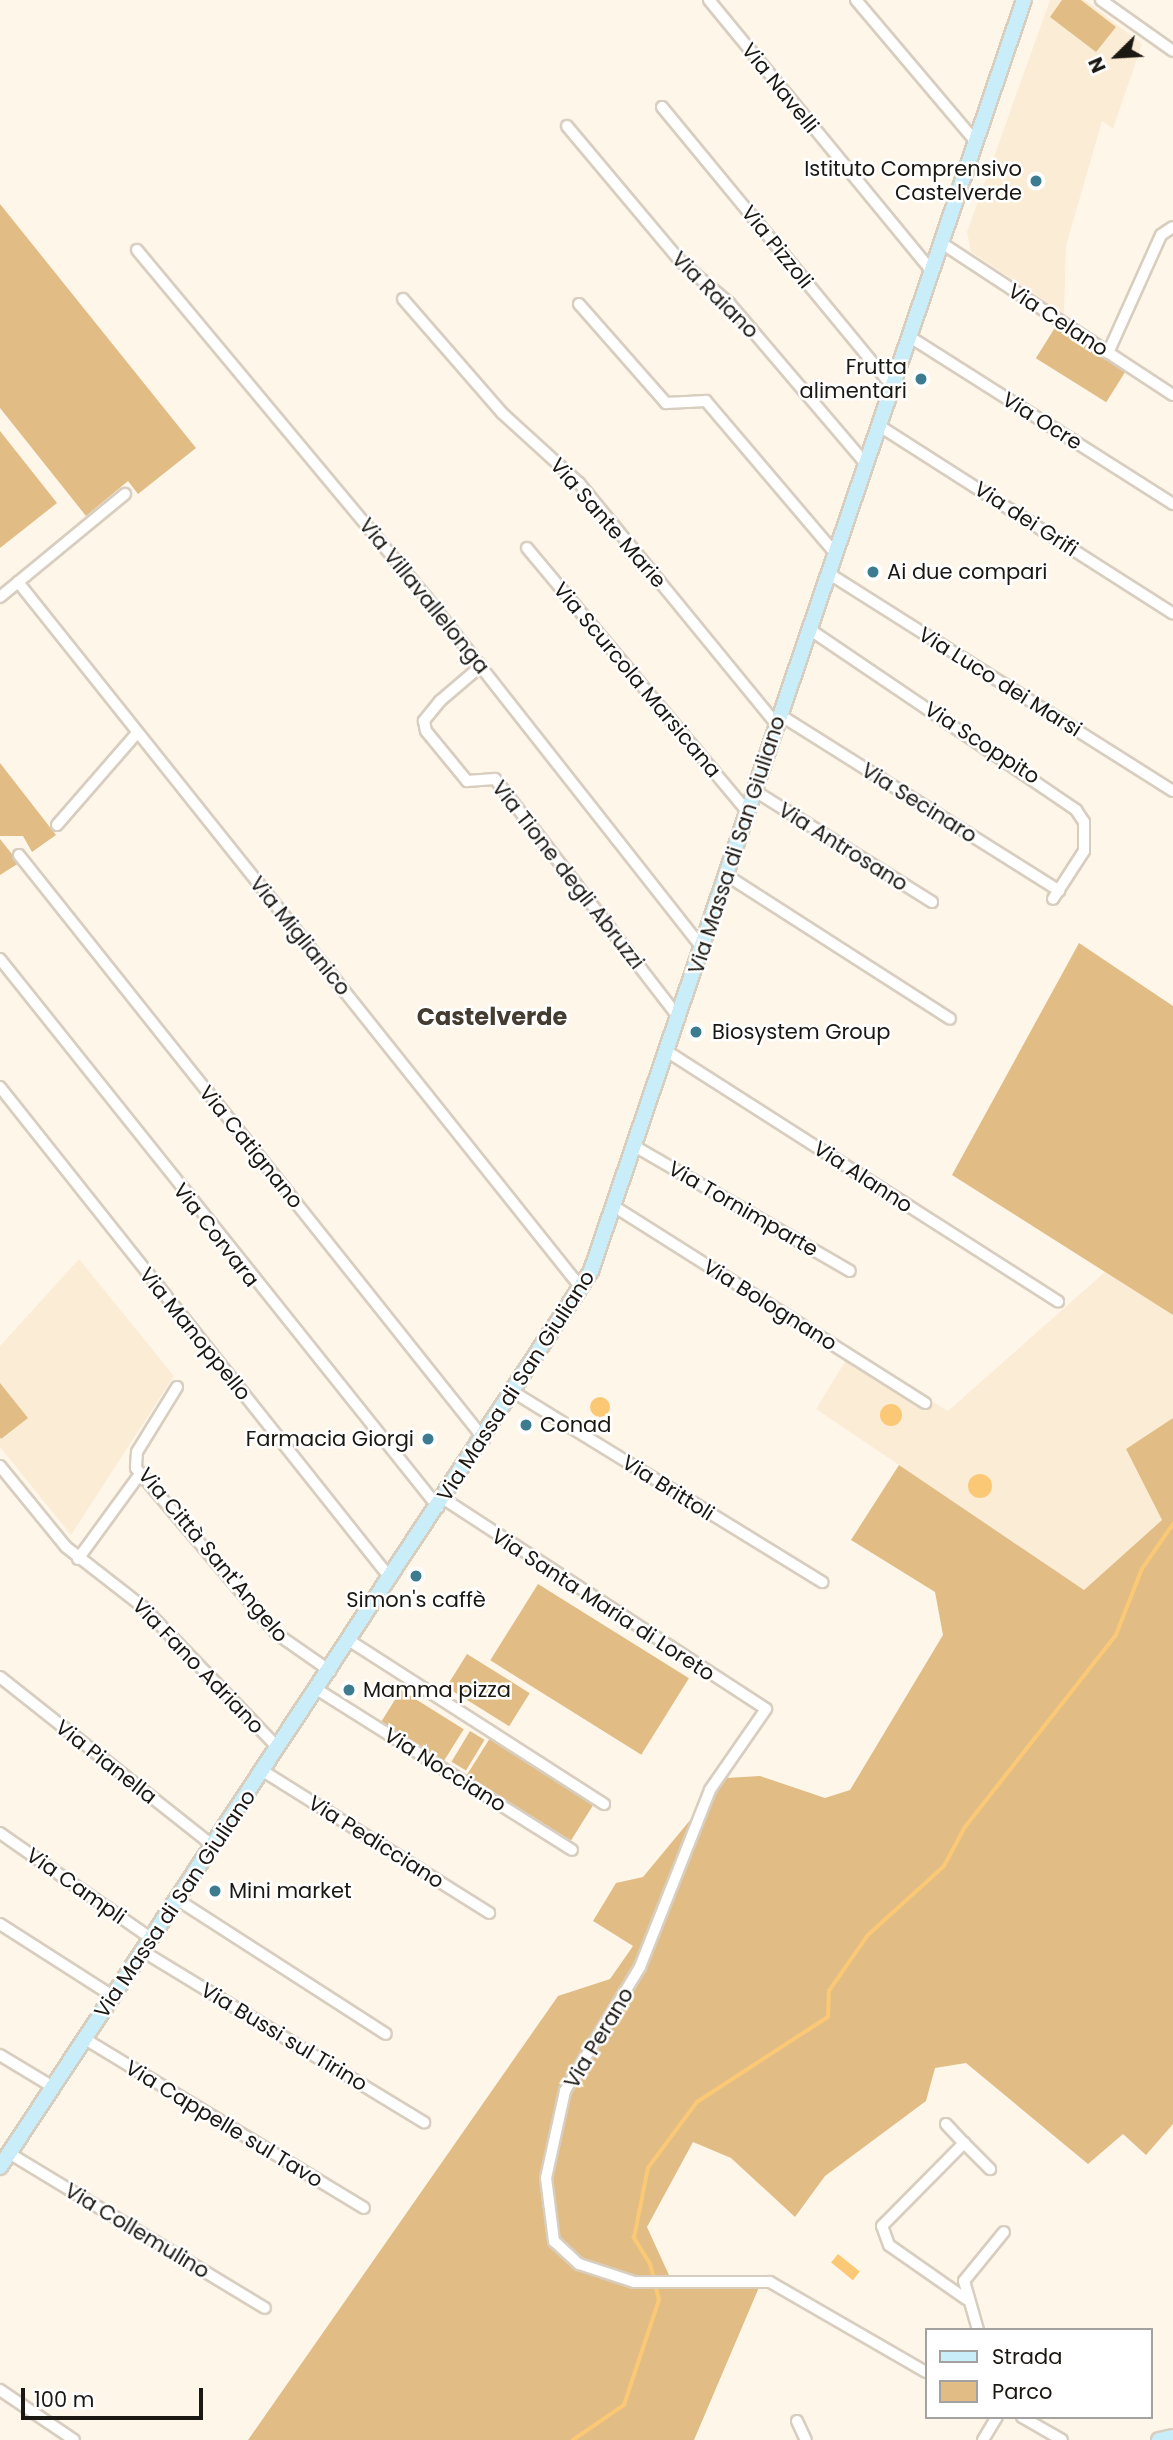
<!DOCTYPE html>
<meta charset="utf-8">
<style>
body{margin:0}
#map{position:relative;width:1173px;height:2440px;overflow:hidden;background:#fff6ea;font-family:Poppins,sans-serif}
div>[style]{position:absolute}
.built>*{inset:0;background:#fbecd6}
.green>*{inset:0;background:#e1bd85;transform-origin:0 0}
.water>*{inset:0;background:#fbc876;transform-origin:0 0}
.round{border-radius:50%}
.stream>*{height:3.5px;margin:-1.75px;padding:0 1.75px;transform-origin:1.75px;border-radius:1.75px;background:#fbc876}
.roads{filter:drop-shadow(2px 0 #d8cebf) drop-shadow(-2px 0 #d8cebf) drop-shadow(0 2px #d8cebf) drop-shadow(0 -2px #d8cebf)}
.street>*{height:10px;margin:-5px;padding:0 5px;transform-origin:5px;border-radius:5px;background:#fff}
.secondary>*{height:14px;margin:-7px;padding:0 7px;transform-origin:7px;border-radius:7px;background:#caeef9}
.dots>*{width:19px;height:19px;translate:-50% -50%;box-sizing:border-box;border:4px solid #fff;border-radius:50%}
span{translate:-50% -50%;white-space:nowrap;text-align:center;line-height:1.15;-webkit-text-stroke:5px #fff;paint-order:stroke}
.street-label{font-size:21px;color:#1b1712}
.poi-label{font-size:21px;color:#1b1712}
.right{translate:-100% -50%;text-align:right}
.left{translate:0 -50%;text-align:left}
.quarter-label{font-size:24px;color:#443c30;font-weight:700}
.legend{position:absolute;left:925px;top:2328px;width:228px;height:91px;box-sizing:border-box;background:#fff;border:2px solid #a4a2a0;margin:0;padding:9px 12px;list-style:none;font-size:21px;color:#1b1712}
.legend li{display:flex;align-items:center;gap:14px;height:35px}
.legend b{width:35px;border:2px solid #a4a2a0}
.north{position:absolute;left:1082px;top:21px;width:70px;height:70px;-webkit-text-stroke:5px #fff;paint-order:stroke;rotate:246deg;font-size:19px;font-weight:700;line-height:28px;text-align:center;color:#1b1712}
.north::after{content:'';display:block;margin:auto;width:24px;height:32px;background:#1b1712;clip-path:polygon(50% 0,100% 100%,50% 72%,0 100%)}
.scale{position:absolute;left:21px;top:2388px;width:182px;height:32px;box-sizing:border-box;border:4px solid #1b1712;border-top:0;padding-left:9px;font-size:21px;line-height:24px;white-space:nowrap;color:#1b1712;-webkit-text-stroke:5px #fff;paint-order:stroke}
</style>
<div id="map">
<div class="built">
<div style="clip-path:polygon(1050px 0,1085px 0,1142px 44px,1113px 129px,1102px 121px,1066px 246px,1064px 314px,971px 252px,967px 232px)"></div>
<div style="clip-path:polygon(79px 1259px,174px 1376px,71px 1535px,0 1447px,0 1346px)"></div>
<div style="clip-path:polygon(1105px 1272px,1173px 1315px,1173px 1418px,1126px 1449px,1162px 1520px,1084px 1590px,816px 1409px,846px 1360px,922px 1408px,928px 1399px,948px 1411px)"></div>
</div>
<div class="green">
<div style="clip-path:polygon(1062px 0,1081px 0,1116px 27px,1096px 52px,1050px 17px)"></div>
<div style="clip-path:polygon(0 204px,196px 448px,138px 494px,128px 481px,86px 516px,0 408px)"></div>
<div style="left:1056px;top:326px;width:83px;height:38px;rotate:32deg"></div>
<div style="clip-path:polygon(0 431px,57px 503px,0 548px)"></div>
<div style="clip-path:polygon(0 763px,56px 835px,32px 852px,23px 836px,0 836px)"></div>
<div style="clip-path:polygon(0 839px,19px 863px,0 875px)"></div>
<div style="clip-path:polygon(1079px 943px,1173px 1006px,1173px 1315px,952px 1175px)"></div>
<div style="clip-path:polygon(0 1383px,28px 1418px,1px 1439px,0 1437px)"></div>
<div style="clip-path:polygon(1173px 1418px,1173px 2124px,1146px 2155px,1123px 2134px,1088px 2164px,966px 2063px,935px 2068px,926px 2101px,825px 2176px,795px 2217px,731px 2158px,693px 2142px,647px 2227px,674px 2286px,760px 2285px,694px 2440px,248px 2440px,558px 1996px,610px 1979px,633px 1946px,593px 1921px,616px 1883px,643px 1877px,725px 1778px,760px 1776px,825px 1798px,850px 1790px,943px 1635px,935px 1592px,851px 1540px,899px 1465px,1084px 1590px,1162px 1520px,1126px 1449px)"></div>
<div style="left:538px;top:1584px;width:178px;height:90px;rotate:32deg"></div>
<div style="left:467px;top:1654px;width:74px;height:39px;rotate:32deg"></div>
<div style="left:401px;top:1690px;width:74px;height:37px;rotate:32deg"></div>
<div style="left:470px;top:1731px;width:17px;height:36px;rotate:31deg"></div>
<div style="left:490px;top:1738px;width:123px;height:44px;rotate:32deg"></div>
</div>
<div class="water">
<div class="round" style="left:590px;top:1397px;width:20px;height:20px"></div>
<div class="round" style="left:880px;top:1404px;width:22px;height:22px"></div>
<div class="round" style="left:968px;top:1474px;width:24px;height:24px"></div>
<div style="left:838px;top:2254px;width:28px;height:11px;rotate:39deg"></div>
</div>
<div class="stream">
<div style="left:573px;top:2440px;width:62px;rotate:-34.5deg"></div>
<div style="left:624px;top:2405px;width:111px;rotate:-71.6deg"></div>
<div style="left:659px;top:2300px;width:37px;rotate:-104deg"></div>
<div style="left:650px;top:2264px;width:31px;rotate:-122deg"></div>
<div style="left:634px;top:2238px;width:71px;rotate:-78.7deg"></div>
<div style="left:648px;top:2168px;width:82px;rotate:-53.4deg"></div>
<div style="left:697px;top:2102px;width:156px;rotate:-33deg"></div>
<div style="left:828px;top:2017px;width:26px;rotate:-88deg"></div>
<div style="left:829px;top:1991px;width:68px;rotate:-55.1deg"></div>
<div style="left:868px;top:1935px;width:103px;rotate:-42.2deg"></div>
<div style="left:944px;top:1866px;width:44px;rotate:-61.7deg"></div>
<div style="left:965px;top:1827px;width:244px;rotate:-51.8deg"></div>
<div style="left:1116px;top:1635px;width:71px;rotate:-68.5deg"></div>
<div style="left:1142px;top:1569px;width:55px;rotate:-55.4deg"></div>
</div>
<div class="roads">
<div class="street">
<div style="left:709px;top:0;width:353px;rotate:50.6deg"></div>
<div style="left:856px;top:0;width:186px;rotate:49.8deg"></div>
<div style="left:1101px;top:0;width:88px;rotate:35.3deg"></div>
<div style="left:662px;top:107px;width:362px;rotate:50.5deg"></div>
<div style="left:567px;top:126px;width:177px;rotate:50deg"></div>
<div style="left:681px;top:262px;width:63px;rotate:40.5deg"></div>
<div style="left:729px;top:303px;width:210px;rotate:49.6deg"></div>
<div style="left:943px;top:244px;width:275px;rotate:33.3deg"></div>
<div style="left:137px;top:250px;width:452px;rotate:50.2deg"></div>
<div style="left:426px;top:597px;width:447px;rotate:51.8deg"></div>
<div style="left:403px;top:299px;width:151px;rotate:49deg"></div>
<div style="left:502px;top:413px;width:104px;rotate:42.3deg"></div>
<div style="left:579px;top:483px;width:313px;rotate:50.7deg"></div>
<div style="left:579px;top:304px;width:132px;rotate:48.7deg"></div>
<div style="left:666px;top:403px;width:40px;rotate:-2.9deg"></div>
<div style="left:706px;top:401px;width:199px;rotate:49.7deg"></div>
<div style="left:910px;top:337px;width:312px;rotate:32.4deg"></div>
<div style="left:1108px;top:353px;width:129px;rotate:-65.8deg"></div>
<div style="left:1161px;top:235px;width:14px;rotate:-34deg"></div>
<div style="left:878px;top:425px;width:350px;rotate:32.6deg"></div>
<div style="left:527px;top:548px;width:344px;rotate:50.1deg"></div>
<div style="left:828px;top:573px;width:408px;rotate:32.3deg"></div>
<div style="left:18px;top:582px;width:904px;rotate:51.42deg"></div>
<div style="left:0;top:597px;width:162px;rotate:-39.5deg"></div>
<div style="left:809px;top:629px;width:323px;rotate:34.1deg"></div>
<div style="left:1076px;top:810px;width:14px;rotate:56deg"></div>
<div style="left:1084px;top:822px;width:29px;rotate:90deg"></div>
<div style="left:1084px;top:851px;width:57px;rotate:122.9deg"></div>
<div style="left:481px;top:666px;width:54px;rotate:139.5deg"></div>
<div style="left:440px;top:701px;width:26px;rotate:129deg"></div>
<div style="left:424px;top:721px;width:10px;rotate:79deg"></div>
<div style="left:426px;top:731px;width:65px;rotate:50.6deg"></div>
<div style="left:467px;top:781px;width:28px;rotate:-4deg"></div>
<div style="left:495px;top:779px;width:302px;rotate:52.4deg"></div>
<div style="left:780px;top:715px;width:330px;rotate:32.2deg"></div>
<div style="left:755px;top:791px;width:209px;rotate:32.1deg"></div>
<div style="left:57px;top:825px;width:122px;rotate:-49deg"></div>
<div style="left:19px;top:855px;width:747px;rotate:51.47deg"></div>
<div style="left:726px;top:875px;width:266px;rotate:32.7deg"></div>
<div style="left:0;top:959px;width:702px;rotate:51.37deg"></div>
<div style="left:668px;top:1052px;width:463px;rotate:32.6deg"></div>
<div style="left:0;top:1087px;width:628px;rotate:51.53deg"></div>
<div style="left:636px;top:1147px;width:247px;rotate:30.1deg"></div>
<div style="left:615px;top:1207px;width:367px;rotate:32.3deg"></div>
<div style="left:177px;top:1387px;width:76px;rotate:121.6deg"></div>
<div style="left:137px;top:1452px;width:16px;rotate:94deg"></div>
<div style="left:136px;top:1468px;width:218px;rotate:49.7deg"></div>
<div style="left:277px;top:1634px;width:65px;rotate:34.9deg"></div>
<div style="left:515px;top:1393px;width:361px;rotate:31.6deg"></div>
<div style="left:0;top:1466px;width:104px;rotate:50.8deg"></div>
<div style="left:66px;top:1547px;width:98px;rotate:37.9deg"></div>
<div style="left:143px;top:1607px;width:195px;rotate:46.2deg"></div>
<div style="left:444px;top:1499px;width:384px;rotate:33.1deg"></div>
<div style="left:766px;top:1709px;width:98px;rotate:124.7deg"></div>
<div style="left:710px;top:1790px;width:190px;rotate:111.6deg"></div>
<div style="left:640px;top:1967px;width:145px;rotate:121.2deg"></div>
<div style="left:565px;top:2091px;width:89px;rotate:102.3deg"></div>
<div style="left:546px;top:2178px;width:64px;rotate:82.8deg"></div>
<div style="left:554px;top:2241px;width:34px;rotate:43deg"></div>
<div style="left:579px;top:2264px;width:58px;rotate:18.1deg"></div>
<div style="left:634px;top:2282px;width:136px"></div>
<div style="left:770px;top:2282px;width:180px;rotate:30deg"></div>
<div style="left:78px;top:1559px;width:105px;rotate:-53.9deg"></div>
<div style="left:350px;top:1641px;width:302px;rotate:32.7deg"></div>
<div style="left:0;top:1677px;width:272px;rotate:38.4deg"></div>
<div style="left:318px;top:1690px;width:300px;rotate:32.2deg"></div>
<div style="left:263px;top:1771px;width:267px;rotate:32.1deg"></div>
<div style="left:0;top:1833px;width:185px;rotate:34.9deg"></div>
<div style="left:178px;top:1900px;width:247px;rotate:32.8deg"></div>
<div style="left:0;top:1924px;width:135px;rotate:32.6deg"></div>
<div style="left:144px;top:1952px;width:328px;rotate:31.3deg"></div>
<div style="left:85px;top:2039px;width:326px;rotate:31.2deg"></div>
<div style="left:0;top:2055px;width:62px;rotate:31.1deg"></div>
<div style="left:946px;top:2124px;width:26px;rotate:47deg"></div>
<div style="left:9px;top:2153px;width:299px;rotate:31.2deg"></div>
<div style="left:966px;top:2299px;width:94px;rotate:-145deg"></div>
<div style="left:889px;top:2245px;width:20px;rotate:-110deg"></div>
<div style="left:882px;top:2226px;width:117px;rotate:-45.3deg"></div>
<div style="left:964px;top:2143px;width:37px;rotate:45deg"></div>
<div style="left:978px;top:2330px;width:51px;rotate:-105.9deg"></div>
<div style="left:964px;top:2281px;width:63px;rotate:-50.8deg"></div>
<div style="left:0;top:2390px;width:89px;rotate:34deg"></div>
<div style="left:1022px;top:2417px;width:46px;rotate:29.9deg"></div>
<div style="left:797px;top:2421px;width:21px;rotate:65deg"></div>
<div style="left:983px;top:2440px;width:27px;rotate:-59deg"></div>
</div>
<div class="secondary">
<div style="left:0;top:2167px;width:1073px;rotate:-56.59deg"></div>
<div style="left:591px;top:1271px;width:1343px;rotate:-71.19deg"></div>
<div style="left:1159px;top:2440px;width:14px;rotate:-12deg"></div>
</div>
</div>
<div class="dots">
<div style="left:1036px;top:181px;background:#3d7c90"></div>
<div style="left:921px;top:379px;background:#3d7c90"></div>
<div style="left:873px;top:572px;background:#3d7c90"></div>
<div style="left:696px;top:1032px;background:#3d7c90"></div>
<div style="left:526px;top:1425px;background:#3d7c90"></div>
<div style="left:428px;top:1439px;background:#3d7c90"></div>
<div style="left:416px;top:1576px;background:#3d7c90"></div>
<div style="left:349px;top:1690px;background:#3d7c90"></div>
<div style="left:215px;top:1891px;background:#3d7c90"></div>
</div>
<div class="street-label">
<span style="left:780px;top:88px;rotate:51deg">Via Navelli</span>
<span style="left:777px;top:247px;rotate:51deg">Via Pizzoli</span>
<span style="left:715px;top:295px;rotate:45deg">Via Raiano</span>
<span style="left:1058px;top:320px;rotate:33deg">Via Celano</span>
<span style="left:1042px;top:421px;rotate:32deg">Via Ocre</span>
<span style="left:1026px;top:519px;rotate:33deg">Via dei Grifi</span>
<span style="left:608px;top:523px;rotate:49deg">Via Sante Marie</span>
<span style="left:424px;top:596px;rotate:51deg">Via Villavallelonga</span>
<span style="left:637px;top:680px;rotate:50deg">Via Scurcola Marsicana</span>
<span style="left:1000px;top:682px;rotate:32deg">Via Luco dei Marsi</span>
<span style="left:982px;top:743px;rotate:33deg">Via Scoppito</span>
<span style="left:919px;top:803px;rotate:32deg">Via Secinaro</span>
<span style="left:737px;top:845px;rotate:-72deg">Via Massa di San Giuliano</span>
<span style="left:843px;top:847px;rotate:32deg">Via Antrosano</span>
<span style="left:568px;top:875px;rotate:52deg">Via Tione degli Abruzzi</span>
<span style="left:300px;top:936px;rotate:51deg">Via Miglianico</span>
<span style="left:251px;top:1147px;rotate:51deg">Via Catignano</span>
<span style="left:863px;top:1177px;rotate:33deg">Via Alanno</span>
<span style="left:743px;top:1209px;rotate:30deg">Via Tornimparte</span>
<span style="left:216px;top:1235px;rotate:52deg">Via Corvara</span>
<span style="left:770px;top:1305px;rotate:32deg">Via Bolognano</span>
<span style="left:195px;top:1334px;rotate:51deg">Via Manoppello</span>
<span style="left:516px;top:1386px;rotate:-57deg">Via Massa di San Giuliano</span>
<span style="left:668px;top:1488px;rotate:32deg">Via Brittoli</span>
<span style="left:213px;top:1555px;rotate:50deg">Via Città Sant'Angelo</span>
<span style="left:603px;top:1605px;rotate:33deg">Via Santa Maria di Loreto</span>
<span style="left:198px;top:1666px;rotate:46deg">Via Fano Adriano</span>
<span style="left:106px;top:1762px;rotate:38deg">Via Pianella</span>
<span style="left:445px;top:1770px;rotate:32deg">Via Nocciano</span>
<span style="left:376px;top:1842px;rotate:32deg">Via Pedicciano</span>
<span style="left:76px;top:1886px;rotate:35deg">Via Campli</span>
<span style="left:175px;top:1904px;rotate:-56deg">Via Massa di San Giuliano</span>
<span style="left:284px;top:2037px;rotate:31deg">Via Bussi sul Tirino</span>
<span style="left:599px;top:2038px;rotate:-59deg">Via Perano</span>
<span style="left:224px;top:2124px;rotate:31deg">Via Cappelle sul Tavo</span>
<span style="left:137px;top:2231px;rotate:31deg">Via Collemulino</span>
</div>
<div class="poi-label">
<span class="right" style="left:1022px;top:181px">Istituto Comprensivo<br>Castelverde</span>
<span class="right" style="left:907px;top:379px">Frutta<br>alimentari</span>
<span class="left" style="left:887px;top:572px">Ai due compari</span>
<span class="left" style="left:712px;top:1032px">Biosystem Group</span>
<span class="left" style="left:540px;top:1425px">Conad</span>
<span class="right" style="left:414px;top:1439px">Farmacia Giorgi</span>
<span style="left:416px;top:1600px">Simon's caffè</span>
<span class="left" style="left:363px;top:1690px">Mamma pizza</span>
<span class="left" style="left:229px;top:1891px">Mini market</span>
</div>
<div class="quarter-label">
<span style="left:492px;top:1017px">Castelverde</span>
</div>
<ul class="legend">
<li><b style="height:9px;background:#caeef9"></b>Strada</li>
<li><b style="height:19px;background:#e1bd85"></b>Parco</li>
</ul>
<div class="north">N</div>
<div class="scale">100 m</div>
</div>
